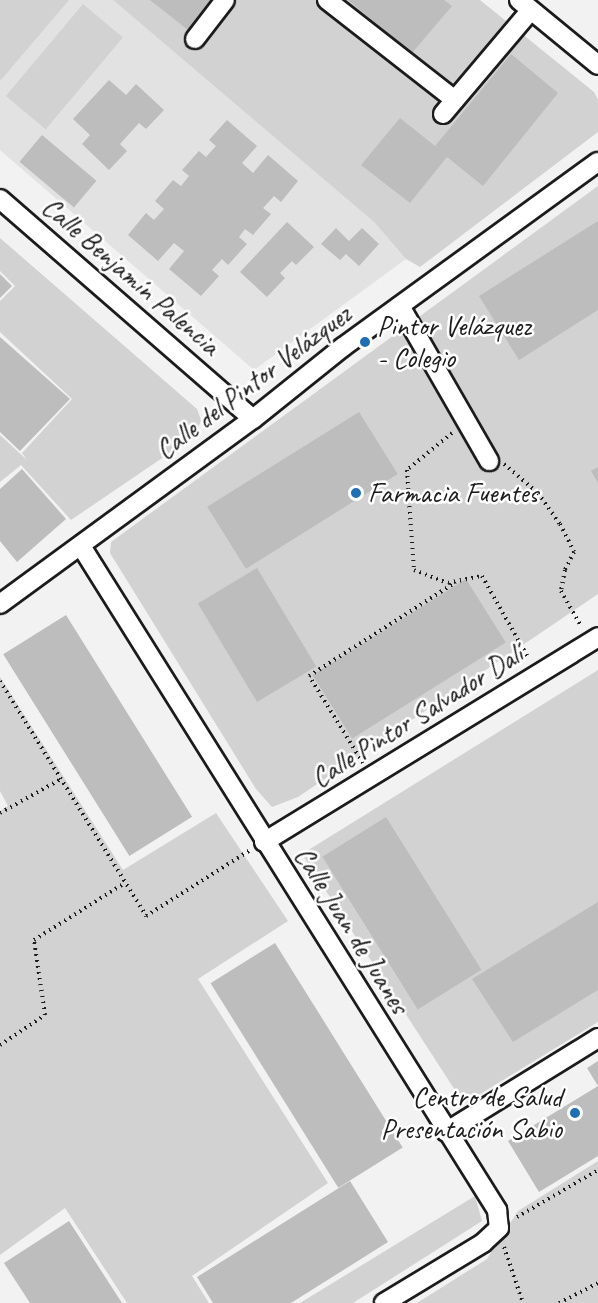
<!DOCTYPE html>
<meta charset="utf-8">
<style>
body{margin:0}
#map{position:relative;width:598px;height:1303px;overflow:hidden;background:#f2f2f2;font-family:Caveat,sans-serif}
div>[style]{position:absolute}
.built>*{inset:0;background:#e2e2e2}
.green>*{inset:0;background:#d2d2d2;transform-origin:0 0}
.building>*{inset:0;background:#bdbdbd;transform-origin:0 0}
.path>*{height:4px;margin-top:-2px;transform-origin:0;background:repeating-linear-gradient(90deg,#1c1c1c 0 1.5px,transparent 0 6px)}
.roads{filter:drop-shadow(2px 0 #1c1c1c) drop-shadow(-2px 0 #1c1c1c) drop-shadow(0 2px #1c1c1c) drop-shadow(0 -2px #1c1c1c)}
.street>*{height:18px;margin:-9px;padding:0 9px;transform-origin:9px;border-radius:9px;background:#fff}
.dots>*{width:16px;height:16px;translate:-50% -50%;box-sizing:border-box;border:3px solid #fff;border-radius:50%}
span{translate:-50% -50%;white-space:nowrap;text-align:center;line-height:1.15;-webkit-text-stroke:5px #fff;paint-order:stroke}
.street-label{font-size:28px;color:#1c1c1c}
.poi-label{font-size:28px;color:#1c1c1c}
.left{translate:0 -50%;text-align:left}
.right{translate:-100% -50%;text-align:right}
</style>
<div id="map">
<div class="built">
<div style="clip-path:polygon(0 0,113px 0,374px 222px,406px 259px,254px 370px,0 150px)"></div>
</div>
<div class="green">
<div style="clip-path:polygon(0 0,69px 0,1px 80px,0 79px)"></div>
<div style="clip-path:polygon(113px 0,480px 0,594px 92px,598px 100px,598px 132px,420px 267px,406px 259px,374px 222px)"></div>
<div style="left:83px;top:4px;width:52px;height:120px;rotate:40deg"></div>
<div style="clip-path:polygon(598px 186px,598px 594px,298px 797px,272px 807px,256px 789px,110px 553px,111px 542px)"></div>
<div style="clip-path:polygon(0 238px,197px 409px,201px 420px,196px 435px,71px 520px,21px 465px,0 482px,0 435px,27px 460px,22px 453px,72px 399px,0 332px,0 301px,15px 286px,0 271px)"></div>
<div style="clip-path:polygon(598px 670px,598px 1022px,464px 1104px,302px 854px)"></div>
<div style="clip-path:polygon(0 677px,123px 870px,216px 813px,288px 921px,198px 979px,328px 1183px,192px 1276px,209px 1303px,127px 1303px,65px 1208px,0 1255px,0 811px,8px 806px,0 791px)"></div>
<div style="clip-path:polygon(598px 1161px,598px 1303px,417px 1303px,487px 1259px,518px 1211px)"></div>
<div style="clip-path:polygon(475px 1196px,482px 1221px,353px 1303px,300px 1303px)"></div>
</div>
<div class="building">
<div style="clip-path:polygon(150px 0,220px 0,193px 34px)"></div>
<div style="clip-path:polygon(348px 0,444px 0,452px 6px,412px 53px)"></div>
<div style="clip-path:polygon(511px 54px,558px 93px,483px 186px,447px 157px,410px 203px,361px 165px,400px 118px,435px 146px)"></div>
<div style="clip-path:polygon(109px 80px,126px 95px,136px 84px,164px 110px,146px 129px,139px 123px,120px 144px,127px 151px,109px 170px,82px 144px,90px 135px,73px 119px)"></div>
<div style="clip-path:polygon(227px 120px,257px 146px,242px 163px,253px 173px,268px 155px,298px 181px,281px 202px,274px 196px,263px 208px,271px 214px,253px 235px,245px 229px,239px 237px,247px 244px,228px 265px,222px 259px,212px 270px,219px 276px,201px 296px,169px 269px,184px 251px,174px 243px,158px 261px,128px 235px,146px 213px,154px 220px,164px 209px,155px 201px,173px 180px,181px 186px,189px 176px,182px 170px,199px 151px,206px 157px,216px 146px,209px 140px)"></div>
<div style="left:42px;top:135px;width:71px;height:35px;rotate:40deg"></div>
<div style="clip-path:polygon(598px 221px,598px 310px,519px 360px,479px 296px)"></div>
<div style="clip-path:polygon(287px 222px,314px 247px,296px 265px,292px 261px,280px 273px,285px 278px,267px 297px,240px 272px)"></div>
<div style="clip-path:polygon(336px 228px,349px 241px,362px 228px,379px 244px,359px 266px,346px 254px,340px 260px,321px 244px)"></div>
<div style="clip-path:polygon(0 274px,12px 286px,0 298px)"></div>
<div style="clip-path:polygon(0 337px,70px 399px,20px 451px,0 432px)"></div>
<div style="left:359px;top:412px;width:73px;height:179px;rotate:58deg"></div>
<div style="clip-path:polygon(598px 467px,598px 483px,591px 471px)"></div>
<div style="clip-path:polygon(22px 469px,66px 519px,17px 562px,0 541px,0 489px)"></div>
<div style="left:257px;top:568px;width:115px;height:69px;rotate:59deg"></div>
<div style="left:466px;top:579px;width:75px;height:181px;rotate:58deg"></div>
<div style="left:66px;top:615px;width:238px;height:74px;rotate:58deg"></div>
<div style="left:386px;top:817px;width:180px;height:75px;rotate:58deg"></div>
<div style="clip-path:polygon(598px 902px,598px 990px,513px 1042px,472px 979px)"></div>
<div style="left:275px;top:943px;width:241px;height:76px;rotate:58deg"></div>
<div style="clip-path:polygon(598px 1061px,598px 1156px,539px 1192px,508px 1141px,598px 1086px,587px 1068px)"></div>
<div style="clip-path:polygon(350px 1181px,388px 1242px,291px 1303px,213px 1303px,197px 1277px)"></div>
<div style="clip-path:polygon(69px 1221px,122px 1303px,30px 1303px,4px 1263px)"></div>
</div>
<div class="path">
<div style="left:452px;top:433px;width:58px;rotate:140.6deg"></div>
<div style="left:407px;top:470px;width:100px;rotate:86deg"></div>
<div style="left:414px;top:570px;width:36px;rotate:21deg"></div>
<div style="left:448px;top:583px;width:35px;rotate:-12deg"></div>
<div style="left:482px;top:576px;width:95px;rotate:60.5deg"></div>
<div style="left:504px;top:464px;width:45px;rotate:40.5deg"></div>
<div style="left:538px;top:493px;width:38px;rotate:55deg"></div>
<div style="left:560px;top:524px;width:31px;rotate:63deg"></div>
<div style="left:574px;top:552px;width:20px;rotate:117deg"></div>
<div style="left:565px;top:570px;width:21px;rotate:101deg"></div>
<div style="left:561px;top:591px;width:40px;rotate:60.3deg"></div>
<div style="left:0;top:681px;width:277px;rotate:58.1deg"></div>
<div style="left:146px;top:916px;width:122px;rotate:-32.3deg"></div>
<div style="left:363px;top:763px;width:102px;rotate:-121.8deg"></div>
<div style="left:309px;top:676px;width:174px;rotate:-32.6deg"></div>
<div style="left:0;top:813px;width:70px;rotate:-29.1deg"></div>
<div style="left:0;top:1045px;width:54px;rotate:-33.7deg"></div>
<div style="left:45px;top:1015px;width:76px;rotate:-98.3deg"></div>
<div style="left:34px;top:940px;width:107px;rotate:-32.1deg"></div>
<div style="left:517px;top:1217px;width:94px;rotate:-30.1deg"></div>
<div style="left:504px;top:1247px;width:59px;rotate:71.3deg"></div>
<div style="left:559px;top:1303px;width:44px;rotate:-27.1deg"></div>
</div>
<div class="roads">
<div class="street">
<div style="left:327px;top:0;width:162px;rotate:38deg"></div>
<div style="left:519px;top:0;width:102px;rotate:39.4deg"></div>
<div style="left:195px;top:39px;width:49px;rotate:-52.4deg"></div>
<div style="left:443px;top:114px;width:136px;rotate:-49.8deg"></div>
<div style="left:0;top:199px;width:335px;rotate:41deg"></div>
<div style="left:400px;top:306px;width:179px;rotate:60.1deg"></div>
<div style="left:81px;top:546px;width:784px;rotate:57.93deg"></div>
<div style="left:497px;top:1210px;width:18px;rotate:84deg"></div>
<div style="left:499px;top:1228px;width:22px;rotate:137deg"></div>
<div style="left:483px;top:1243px;width:116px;rotate:148.8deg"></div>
<div style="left:0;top:604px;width:313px;rotate:-36.2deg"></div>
<div style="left:253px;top:419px;width:115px;rotate:-38.7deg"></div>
<div style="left:343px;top:347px;width:315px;rotate:-36deg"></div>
<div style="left:264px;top:842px;width:392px;rotate:-31.5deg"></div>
<div style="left:446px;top:1132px;width:179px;rotate:-31.7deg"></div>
</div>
</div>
<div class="dots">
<div style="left:365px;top:342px;background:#1f6fb2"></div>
<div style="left:356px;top:493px;background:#1f6fb2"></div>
<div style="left:575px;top:1113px;background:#1f6fb2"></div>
</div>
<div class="street-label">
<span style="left:131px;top:276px;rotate:41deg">Calle Benjamín Palencia</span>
<span style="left:253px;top:382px;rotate:-37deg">Calle del Pintor Velázquez</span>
<span style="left:417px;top:716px;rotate:-32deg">Calle Pintor Salvador Dalí</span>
<span style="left:352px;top:930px;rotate:58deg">Calle Juan de Juanes</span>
</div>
<div class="poi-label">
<span class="left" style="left:377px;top:342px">Pintor Velázquez<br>- Colegio</span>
<span class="left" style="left:368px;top:493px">Farmacia Fuentes</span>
<span class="right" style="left:562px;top:1113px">Centro de Salud<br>Presentación Sabio</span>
</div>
</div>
